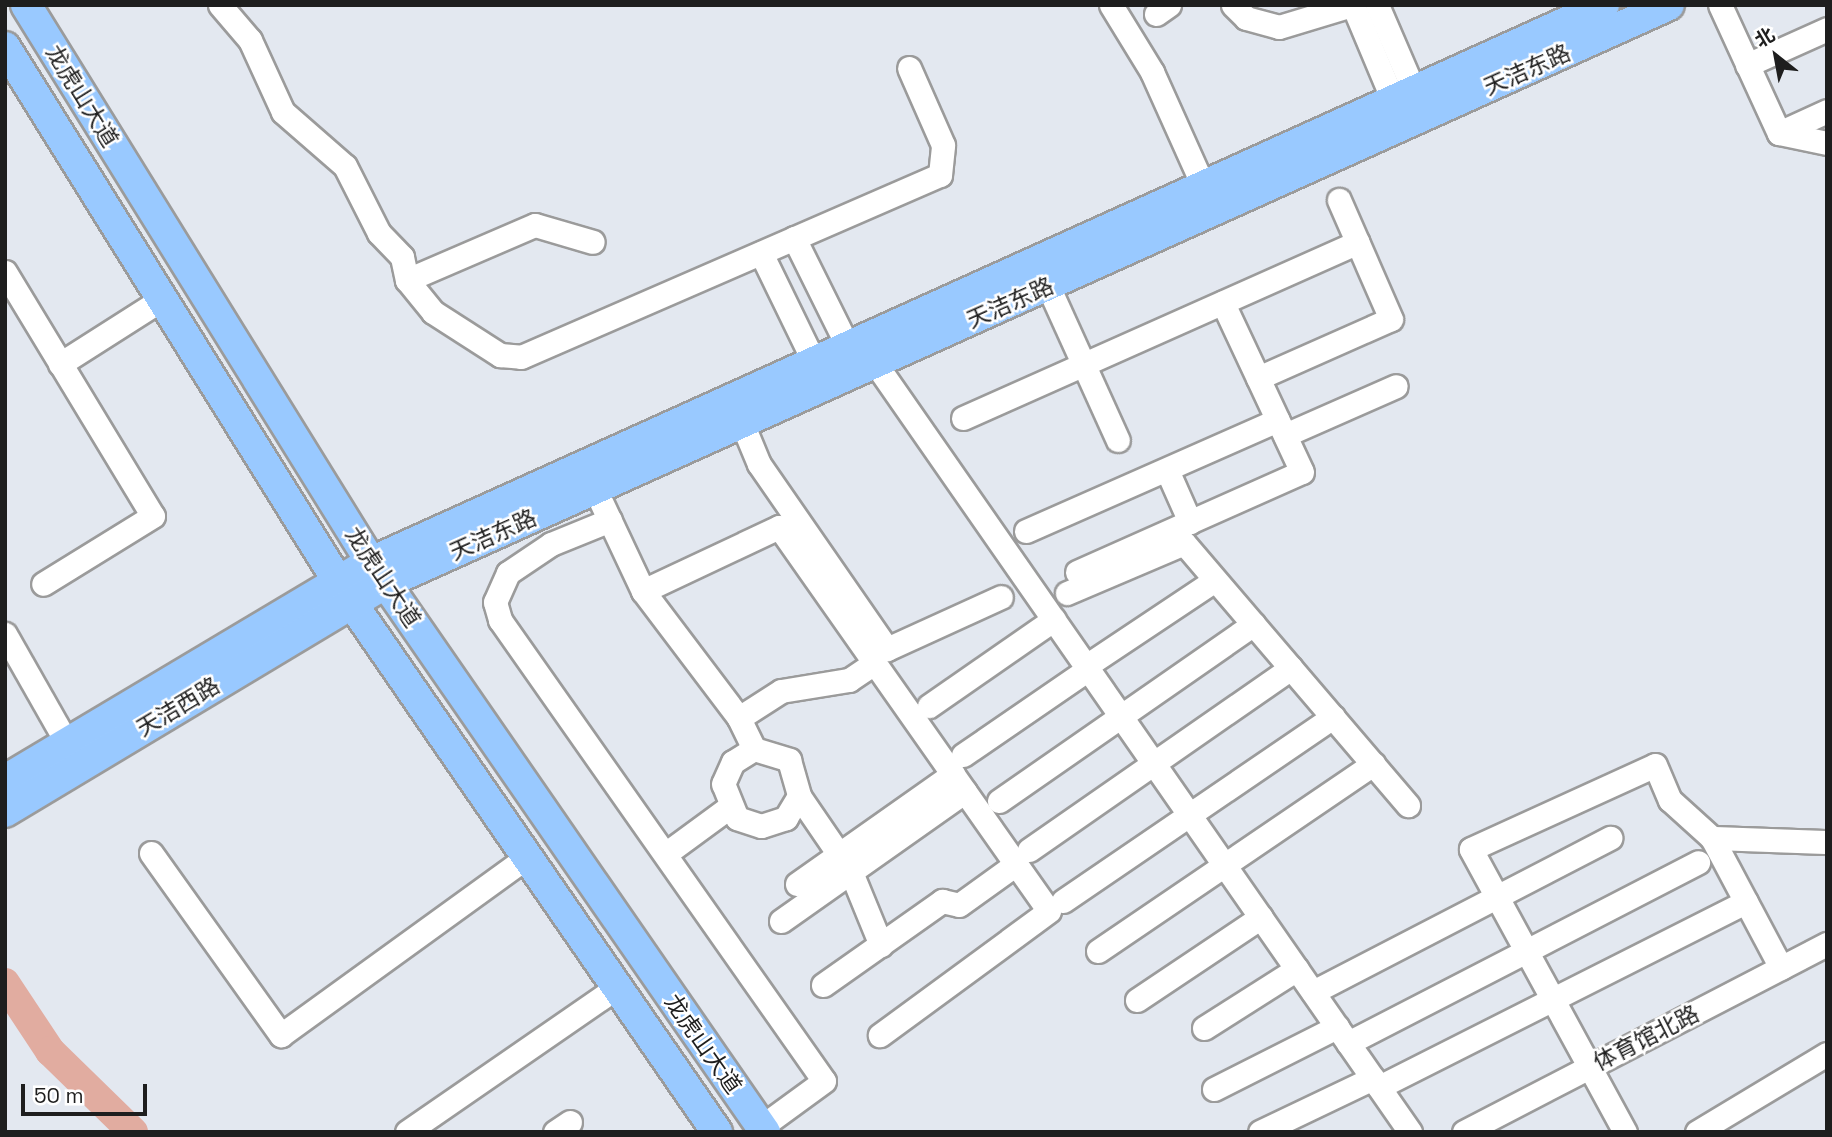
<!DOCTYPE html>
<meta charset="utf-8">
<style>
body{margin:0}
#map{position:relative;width:1832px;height:1137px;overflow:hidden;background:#e3e8f0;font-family:"Space Grotesk","Noto Sans SC",sans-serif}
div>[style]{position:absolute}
.river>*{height:30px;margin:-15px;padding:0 15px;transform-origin:15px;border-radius:15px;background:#e1aca0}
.roads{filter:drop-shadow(2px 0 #9b9b9b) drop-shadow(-2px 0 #9b9b9b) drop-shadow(0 2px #9b9b9b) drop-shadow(0 -2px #9b9b9b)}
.minor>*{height:23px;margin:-11.5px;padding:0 11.5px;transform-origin:11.5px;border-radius:11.5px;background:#fff}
.major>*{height:30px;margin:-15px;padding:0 15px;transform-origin:15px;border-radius:15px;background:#99c9ff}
span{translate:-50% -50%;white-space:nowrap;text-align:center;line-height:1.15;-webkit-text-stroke:5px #fff;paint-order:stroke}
.street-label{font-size:23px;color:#1e1e1e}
.frame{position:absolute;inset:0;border:7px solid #1e1e1e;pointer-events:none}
.north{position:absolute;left:1741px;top:21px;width:70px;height:70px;-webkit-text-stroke:5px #fff;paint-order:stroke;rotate:329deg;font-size:19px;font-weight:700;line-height:28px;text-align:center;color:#1e1e1e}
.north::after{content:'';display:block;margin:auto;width:24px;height:32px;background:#1e1e1e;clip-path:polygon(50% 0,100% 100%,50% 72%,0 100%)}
.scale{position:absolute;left:21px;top:1084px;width:126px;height:32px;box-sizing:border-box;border:4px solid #1e1e1e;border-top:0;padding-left:9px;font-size:21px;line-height:24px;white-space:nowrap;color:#1e1e1e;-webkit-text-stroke:5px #fff;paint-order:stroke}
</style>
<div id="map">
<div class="river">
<div style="left:5px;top:983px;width:82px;rotate:56.5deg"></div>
<div style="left:50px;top:1051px;width:116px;rotate:44.3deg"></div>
</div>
<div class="roads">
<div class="minor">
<div style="left:220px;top:5px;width:46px;rotate:49.4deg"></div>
<div style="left:250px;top:40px;width:79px;rotate:65.4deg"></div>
<div style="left:283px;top:112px;width:82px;rotate:41.1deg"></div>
<div style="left:345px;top:166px;width:75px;rotate:63.1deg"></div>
<div style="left:379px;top:233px;width:33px;rotate:46deg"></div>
<div style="left:402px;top:257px;width:24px;rotate:78deg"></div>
<div style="left:407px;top:280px;width:41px;rotate:50.9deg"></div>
<div style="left:433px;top:312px;width:80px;rotate:32.7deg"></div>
<div style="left:500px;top:355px;width:21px;rotate:5deg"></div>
<div style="left:521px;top:357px;width:457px;rotate:-23.5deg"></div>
<div style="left:940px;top:175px;width:30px;rotate:-84deg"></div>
<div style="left:943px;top:145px;width:84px;rotate:-113.8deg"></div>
<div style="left:1111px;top:5px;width:79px;rotate:58.5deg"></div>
<div style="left:1152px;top:72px;width:139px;rotate:65.8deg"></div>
<div style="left:1233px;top:5px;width:18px;rotate:45deg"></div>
<div style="left:1246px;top:18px;width:34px;rotate:15deg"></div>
<div style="left:1279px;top:27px;width:76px;rotate:-16.8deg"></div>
<div style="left:1353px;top:5px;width:103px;rotate:67.2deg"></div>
<div style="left:1377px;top:5px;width:94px;rotate:66.7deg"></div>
<div style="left:1720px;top:5px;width:141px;rotate:65.3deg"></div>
<div style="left:1779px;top:133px;width:49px;rotate:11.8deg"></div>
<div style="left:1156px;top:14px;width:16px;rotate:-35deg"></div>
<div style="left:1747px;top:65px;width:88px;rotate:-24.2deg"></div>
<div style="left:1779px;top:133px;width:53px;rotate:-24.6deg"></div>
<div style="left:794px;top:238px;width:122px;rotate:63.6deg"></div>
<div style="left:761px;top:253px;width:121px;rotate:64.1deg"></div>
<div style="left:5px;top:272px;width:285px;rotate:58.8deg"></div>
<div style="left:153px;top:516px;width:129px;rotate:148.3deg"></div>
<div style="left:407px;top:280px;width:139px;rotate:-23.3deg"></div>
<div style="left:535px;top:225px;width:60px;rotate:16.3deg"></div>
<div style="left:1048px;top:286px;width:169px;rotate:65.6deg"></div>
<div style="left:875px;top:363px;width:937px;rotate:55.17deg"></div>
<div style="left:60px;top:364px;width:121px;rotate:-32.5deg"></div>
<div style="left:1258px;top:378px;width:145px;rotate:-23.9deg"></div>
<div style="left:1391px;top:319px;width:130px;rotate:-113.6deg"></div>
<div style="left:963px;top:418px;width:432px;rotate:-24deg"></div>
<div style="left:742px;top:423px;width:44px;rotate:67.5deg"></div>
<div style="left:759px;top:464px;width:225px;rotate:55.3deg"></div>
<div style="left:887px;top:649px;width:125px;rotate:-24.5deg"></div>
<div style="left:1285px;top:435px;width:121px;rotate:-23.8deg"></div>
<div style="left:1167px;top:470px;width:57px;rotate:66.1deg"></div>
<div style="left:595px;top:489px;width:113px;rotate:64.8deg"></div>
<div style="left:643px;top:591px;width:159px;rotate:52.9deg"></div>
<div style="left:610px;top:520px;width:64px;rotate:157.9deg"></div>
<div style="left:551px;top:544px;width:52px;rotate:146deg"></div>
<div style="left:508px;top:573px;width:32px;rotate:114deg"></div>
<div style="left:495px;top:602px;width:19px;rotate:74deg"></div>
<div style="left:500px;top:620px;width:563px;rotate:54.9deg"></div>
<div style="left:824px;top:1081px;width:78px;rotate:143.9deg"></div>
<div style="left:1026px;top:531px;width:275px;rotate:-23.8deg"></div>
<div style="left:1077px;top:572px;width:246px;rotate:-24deg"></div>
<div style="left:1302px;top:472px;width:187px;rotate:-115.1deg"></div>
<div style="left:643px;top:591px;width:150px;rotate:-25.2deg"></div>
<div style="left:779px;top:527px;width:469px;rotate:54.9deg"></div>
<div style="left:1049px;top:911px;width:210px;rotate:143.7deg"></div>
<div style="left:1067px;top:593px;width:127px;rotate:-23.1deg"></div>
<div style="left:1184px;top:543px;width:345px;rotate:49.5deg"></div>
<div style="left:5px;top:634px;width:125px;rotate:60.4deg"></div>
<div style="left:1086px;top:666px;width:155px;rotate:-33.7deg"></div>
<div style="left:929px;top:706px;width:152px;rotate:-34.8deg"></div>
<div style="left:754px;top:749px;width:34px;rotate:-116deg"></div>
<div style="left:739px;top:718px;width:50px;rotate:-32.7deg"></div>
<div style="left:781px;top:691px;width:69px;rotate:-9.2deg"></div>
<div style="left:849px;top:680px;width:30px;rotate:-34deg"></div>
<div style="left:963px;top:755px;width:152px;rotate:-34.5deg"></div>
<div style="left:799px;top:796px;width:26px;rotate:121deg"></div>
<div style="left:786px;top:818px;width:26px;rotate:162deg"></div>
<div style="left:761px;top:826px;width:25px;rotate:-162deg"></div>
<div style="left:737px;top:818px;width:37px;rotate:-112deg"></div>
<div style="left:723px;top:784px;width:24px;rotate:-66deg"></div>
<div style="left:733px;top:762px;width:25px;rotate:-32deg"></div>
<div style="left:754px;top:749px;width:37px;rotate:17deg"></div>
<div style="left:789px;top:760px;width:37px;rotate:74deg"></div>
<div style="left:799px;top:796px;width:92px;rotate:55.6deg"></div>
<div style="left:851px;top:872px;width:79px;rotate:67.7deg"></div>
<div style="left:999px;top:801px;width:310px;rotate:-34.8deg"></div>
<div style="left:1712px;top:838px;width:115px;rotate:2deg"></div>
<div style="left:1029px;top:850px;width:319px;rotate:-34.8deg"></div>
<div style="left:668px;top:852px;width:74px;rotate:-36.3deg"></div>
<div style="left:151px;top:853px;width:224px;rotate:54.5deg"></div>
<div style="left:281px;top:1035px;width:304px;rotate:-35.9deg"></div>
<div style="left:797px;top:884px;width:191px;rotate:-35.2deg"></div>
<div style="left:1063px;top:901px;width:327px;rotate:-34.3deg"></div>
<div style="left:781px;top:921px;width:225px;rotate:-35.2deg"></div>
<div style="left:1098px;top:951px;width:333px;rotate:-34.2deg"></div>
<div style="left:823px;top:985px;width:146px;rotate:-35.2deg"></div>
<div style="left:942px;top:901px;width:17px;rotate:13deg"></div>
<div style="left:959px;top:905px;width:70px;rotate:-35.7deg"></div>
<div style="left:1313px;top:992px;width:335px;rotate:-27.4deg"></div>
<div style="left:1137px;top:1000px;width:149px;rotate:-33.8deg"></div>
<div style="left:1204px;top:1028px;width:110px;rotate:-32.4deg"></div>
<div style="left:1348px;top:1043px;width:394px;rotate:-27.3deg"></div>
<div style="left:1379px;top:1087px;width:411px;rotate:-26.8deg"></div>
<div style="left:1214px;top:1089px;width:138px;rotate:-26.8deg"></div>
<div style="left:407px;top:1132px;width:255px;rotate:-34.6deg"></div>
<div style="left:555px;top:1132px;width:18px;rotate:-34deg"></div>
<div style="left:1260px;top:1132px;width:125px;rotate:-25.5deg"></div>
<div style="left:1464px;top:1132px;width:409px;rotate:-27.4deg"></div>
<div style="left:1625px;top:1132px;width:322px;rotate:-118.6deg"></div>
<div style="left:1471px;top:849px;width:202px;rotate:-24.5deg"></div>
<div style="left:1655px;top:765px;width:38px;rotate:67deg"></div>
<div style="left:1670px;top:800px;width:57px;rotate:42.1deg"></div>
<div style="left:1712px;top:838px;width:147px;rotate:62deg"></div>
<div style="left:1697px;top:1132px;width:152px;rotate:-31deg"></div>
</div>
<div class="major">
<div style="left:26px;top:5px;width:655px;rotate:58.23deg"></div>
<div style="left:371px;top:562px;width:693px;rotate:55.35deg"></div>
<div style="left:5px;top:47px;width:654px;rotate:58.06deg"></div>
<div style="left:351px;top:602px;width:644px;rotate:55.37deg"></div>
<div style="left:5px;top:780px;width:426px;rotate:-30.8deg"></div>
<div style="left:371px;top:562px;width:1353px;rotate:-24.31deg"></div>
<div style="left:5px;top:812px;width:445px;rotate:-31deg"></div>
<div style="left:386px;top:583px;width:1407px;rotate:-24.25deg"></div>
</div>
</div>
<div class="street-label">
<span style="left:1527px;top:70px;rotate:-24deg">天洁东路</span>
<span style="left:82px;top:96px;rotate:58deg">龙虎山大道</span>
<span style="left:1010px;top:303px;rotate:-24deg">天洁东路</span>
<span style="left:493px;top:535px;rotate:-24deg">天洁东路</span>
<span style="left:383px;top:577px;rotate:56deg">龙虎山大道</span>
<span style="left:178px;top:707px;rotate:-31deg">天洁西路</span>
<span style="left:1646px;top:1038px;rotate:-27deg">体育馆北路</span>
<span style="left:703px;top:1044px;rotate:55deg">龙虎山大道</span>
</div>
<div class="frame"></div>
<div class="north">北</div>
<div class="scale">50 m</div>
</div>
